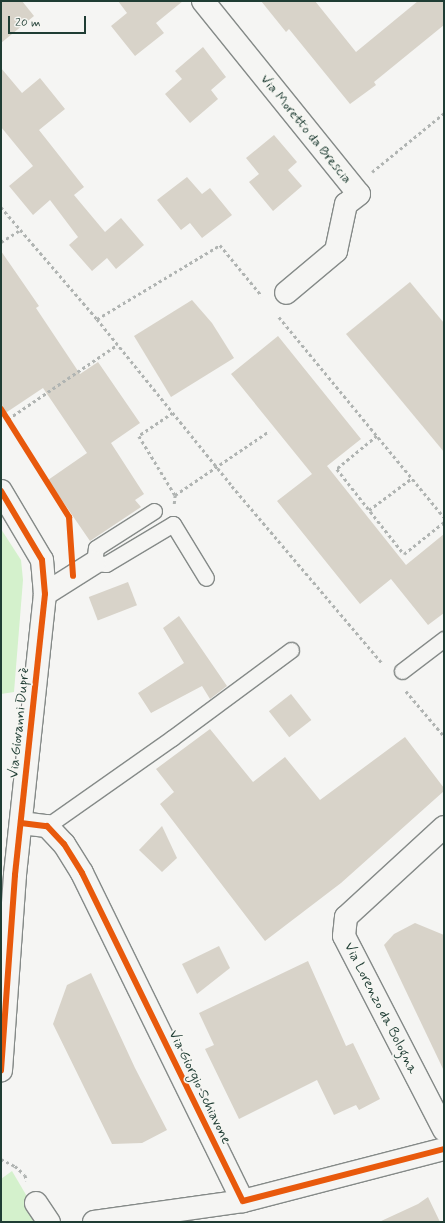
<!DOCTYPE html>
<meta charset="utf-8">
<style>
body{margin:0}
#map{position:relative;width:445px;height:1223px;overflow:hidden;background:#f5f5f3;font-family:Mynerve,sans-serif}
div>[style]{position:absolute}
.green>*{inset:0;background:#d4f1cc}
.building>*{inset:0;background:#d8d3c9;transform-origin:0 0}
.path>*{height:2.5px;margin-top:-1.25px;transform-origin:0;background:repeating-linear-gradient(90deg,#b0b4b2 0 3px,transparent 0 6px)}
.roads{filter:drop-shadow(1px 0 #858a88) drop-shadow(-1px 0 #858a88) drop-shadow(0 1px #858a88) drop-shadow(0 -1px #858a88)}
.lane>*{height:15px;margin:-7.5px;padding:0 7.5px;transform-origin:7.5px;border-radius:7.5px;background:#f5f5f3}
.street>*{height:22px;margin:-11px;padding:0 11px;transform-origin:11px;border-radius:11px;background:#f5f5f3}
.cycleway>*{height:6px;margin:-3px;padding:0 3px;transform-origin:3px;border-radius:3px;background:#e8590c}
span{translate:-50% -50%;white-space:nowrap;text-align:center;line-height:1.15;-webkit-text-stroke:3.5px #f6f6f2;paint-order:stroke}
.street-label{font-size:14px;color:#1f3d34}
.frame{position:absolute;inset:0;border:2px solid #1f3d34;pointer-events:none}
.scale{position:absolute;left:8px;top:16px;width:78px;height:18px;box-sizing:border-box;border:2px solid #1f3d34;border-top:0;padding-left:5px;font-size:12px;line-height:14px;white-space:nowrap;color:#1f3d34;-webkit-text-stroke:3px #f6f6f2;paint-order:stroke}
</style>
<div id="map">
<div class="green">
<div style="clip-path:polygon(1px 529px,21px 560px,23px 580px,14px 692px,1px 694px)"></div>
<div style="clip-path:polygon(12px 1171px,42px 1222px,1px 1222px,1px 1179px)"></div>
</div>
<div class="building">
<div style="clip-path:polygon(1px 1px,22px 1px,34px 16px,1px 43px)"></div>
<div style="clip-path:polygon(118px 1px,183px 1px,156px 23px,164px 33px,135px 56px,111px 26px,127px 13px)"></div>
<div style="clip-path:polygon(261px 1px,315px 1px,356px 52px,418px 1px,444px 1px,444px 25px,374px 82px,376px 85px,350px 104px,289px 29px,286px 32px)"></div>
<div style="clip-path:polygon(203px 47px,226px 77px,211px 90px,218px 99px,190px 123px,165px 94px,182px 79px,175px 71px)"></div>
<div style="clip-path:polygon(1px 68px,22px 93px,40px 78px,65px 109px,39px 130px,84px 187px,74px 195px,105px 232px,121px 218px,144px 245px,116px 269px,107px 258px,92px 271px,69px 245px,78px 237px,50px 200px,33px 215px,9px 186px,33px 166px,1px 127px)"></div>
<div style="clip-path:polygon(274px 135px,297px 162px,288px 170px,302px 186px,273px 211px,249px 182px,259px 174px,246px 158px)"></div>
<div style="clip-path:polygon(187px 177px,202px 194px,210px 188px,232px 215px,202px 238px,190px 223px,181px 230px,157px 200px)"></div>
<div style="clip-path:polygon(1px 251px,39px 306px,36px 308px,80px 374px,98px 362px,140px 423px,111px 443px,144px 494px,135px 500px,141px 507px,90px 541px,48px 480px,87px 453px,43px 388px,1px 416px)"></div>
<div style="clip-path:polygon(410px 282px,444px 323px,444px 452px,346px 334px)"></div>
<div style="clip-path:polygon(192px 300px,212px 323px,234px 358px,171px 397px,134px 336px)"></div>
<div style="clip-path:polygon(278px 336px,361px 439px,327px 466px,406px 565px,444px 534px,444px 613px,428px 625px,391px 579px,360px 604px,277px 501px,312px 474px,231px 374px)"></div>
<div style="left:128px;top:582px;width:25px;height:42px;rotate:69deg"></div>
<div style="clip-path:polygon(179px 616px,227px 686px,210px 699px,202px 686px,151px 713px,138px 693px,184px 663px,163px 628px)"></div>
<div style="left:291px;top:694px;width:33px;height:28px;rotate:52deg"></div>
<div style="clip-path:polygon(210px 729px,253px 782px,285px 757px,320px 800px,405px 737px,444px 788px,444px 791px,341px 883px,265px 941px,160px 804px,174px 792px,156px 769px)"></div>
<div style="clip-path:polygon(162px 826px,177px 858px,162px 872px,139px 850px)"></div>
<div style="clip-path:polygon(415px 923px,444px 935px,444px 1071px,384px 945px,394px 934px)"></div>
<div style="clip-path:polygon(219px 946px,230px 968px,197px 994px,182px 964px)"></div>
<div style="clip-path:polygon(308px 961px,346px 1046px,353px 1043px,380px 1099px,359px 1110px,356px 1105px,334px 1115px,317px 1080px,239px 1119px,205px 1049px,214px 1045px,199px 1013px)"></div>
<div style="clip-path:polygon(91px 973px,135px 1068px,167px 1130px,142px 1143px,112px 1144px,53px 1024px,67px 985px)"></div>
<div style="clip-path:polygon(428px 1197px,440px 1222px,379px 1222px,418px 1204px)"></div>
</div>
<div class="path">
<div style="left:372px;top:172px;width:93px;rotate:-39.3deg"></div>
<div style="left:1px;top:207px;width:148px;rotate:49.4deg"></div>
<div style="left:97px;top:319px;width:215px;rotate:51deg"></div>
<div style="left:232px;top:486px;width:233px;rotate:49.7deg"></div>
<div style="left:1px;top:242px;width:22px;rotate:-32deg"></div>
<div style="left:279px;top:317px;width:259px;rotate:50.5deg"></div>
<div style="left:97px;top:319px;width:144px;rotate:-31deg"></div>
<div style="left:220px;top:245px;width:66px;rotate:50.5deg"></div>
<div style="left:173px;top:413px;width:41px;rotate:145.9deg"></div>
<div style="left:139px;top:436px;width:69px;rotate:58.6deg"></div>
<div style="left:175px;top:495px;width:114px;rotate:-34.2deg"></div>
<div style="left:8px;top:419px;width:132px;rotate:-34.2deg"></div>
<div style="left:377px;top:436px;width:52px;rotate:140.5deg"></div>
<div style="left:337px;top:469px;width:108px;rotate:51.8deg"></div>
<div style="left:404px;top:554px;width:51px;rotate:-38.7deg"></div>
<div style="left:174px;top:504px;width:9px;rotate:-84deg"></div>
<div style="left:369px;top:510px;width:54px;rotate:-36.7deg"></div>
<div style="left:406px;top:691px;width:59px;rotate:49.8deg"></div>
<div style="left:1px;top:1159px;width:16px;rotate:27deg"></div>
<div style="left:15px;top:1166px;width:13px;rotate:42deg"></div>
<div style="left:25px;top:1175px;width:6px;rotate:72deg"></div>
</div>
<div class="roads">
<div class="lane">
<div style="left:154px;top:511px;width:69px;rotate:147.5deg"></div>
<div style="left:96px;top:548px;width:15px;rotate:98deg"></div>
<div style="left:94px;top:563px;width:12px;rotate:5deg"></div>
<div style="left:106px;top:564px;width:78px;rotate:-30.8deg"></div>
<div style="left:173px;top:524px;width:63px;rotate:58.6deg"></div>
<div style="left:402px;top:671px;width:53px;rotate:-37.3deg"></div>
<div style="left:47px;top:826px;width:153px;rotate:-35.1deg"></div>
<div style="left:172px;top:738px;width:148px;rotate:-36.5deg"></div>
</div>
<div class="street">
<div style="left:203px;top:1px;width:248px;rotate:51.1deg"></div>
<div style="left:359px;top:194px;width:16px;rotate:142deg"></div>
<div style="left:346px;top:204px;width:48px;rotate:102deg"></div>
<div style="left:336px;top:251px;width:65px;rotate:140deg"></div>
<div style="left:1px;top:491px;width:80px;rotate:59.3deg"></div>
<div style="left:42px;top:560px;width:34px;rotate:85deg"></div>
<div style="left:45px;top:594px;width:283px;rotate:96.1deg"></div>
<div style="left:15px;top:875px;width:196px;rotate:94.1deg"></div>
<div style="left:45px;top:594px;width:58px;rotate:-32.3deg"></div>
<div style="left:21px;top:823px;width:26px;rotate:7deg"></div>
<div style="left:47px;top:826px;width:25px;rotate:47deg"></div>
<div style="left:64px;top:844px;width:34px;rotate:58deg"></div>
<div style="left:82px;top:873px;width:365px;rotate:63.9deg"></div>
<div style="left:243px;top:1201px;width:208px;rotate:-14.5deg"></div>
<div style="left:444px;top:827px;width:133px;rotate:137.4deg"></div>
<div style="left:346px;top:917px;width:19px;rotate:96deg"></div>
<div style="left:344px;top:936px;width:218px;rotate:62.7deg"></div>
<div style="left:36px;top:1203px;width:23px;rotate:56deg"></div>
<div style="left:94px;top:1222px;width:150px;rotate:-8deg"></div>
</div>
</div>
<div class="cycleway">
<div style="left:1px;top:409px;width:128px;rotate:57.8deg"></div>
<div style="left:69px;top:517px;width:59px;rotate:86.1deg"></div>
<div style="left:1px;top:491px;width:80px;rotate:59.3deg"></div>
<div style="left:42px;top:560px;width:34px;rotate:85deg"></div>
<div style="left:45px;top:594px;width:283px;rotate:96.1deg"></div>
<div style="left:15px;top:875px;width:196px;rotate:94.1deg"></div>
<div style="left:21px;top:823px;width:26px;rotate:7deg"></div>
<div style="left:47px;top:826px;width:25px;rotate:47deg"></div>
<div style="left:64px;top:844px;width:34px;rotate:58deg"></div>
<div style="left:82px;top:873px;width:365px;rotate:63.9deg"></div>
<div style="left:243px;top:1201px;width:208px;rotate:-14.5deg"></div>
</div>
<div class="street-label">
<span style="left:306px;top:129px;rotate:51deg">Via Moretto da Brescia</span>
<span style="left:19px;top:723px;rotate:-84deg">Via Giovanni Duprè</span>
<span style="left:381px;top:1008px;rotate:63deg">Via Lorenzo da Bologna</span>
<span style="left:200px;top:1087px;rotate:64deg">Via Giorgio Schiavone</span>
</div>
<div class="frame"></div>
<div class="scale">20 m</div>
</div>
